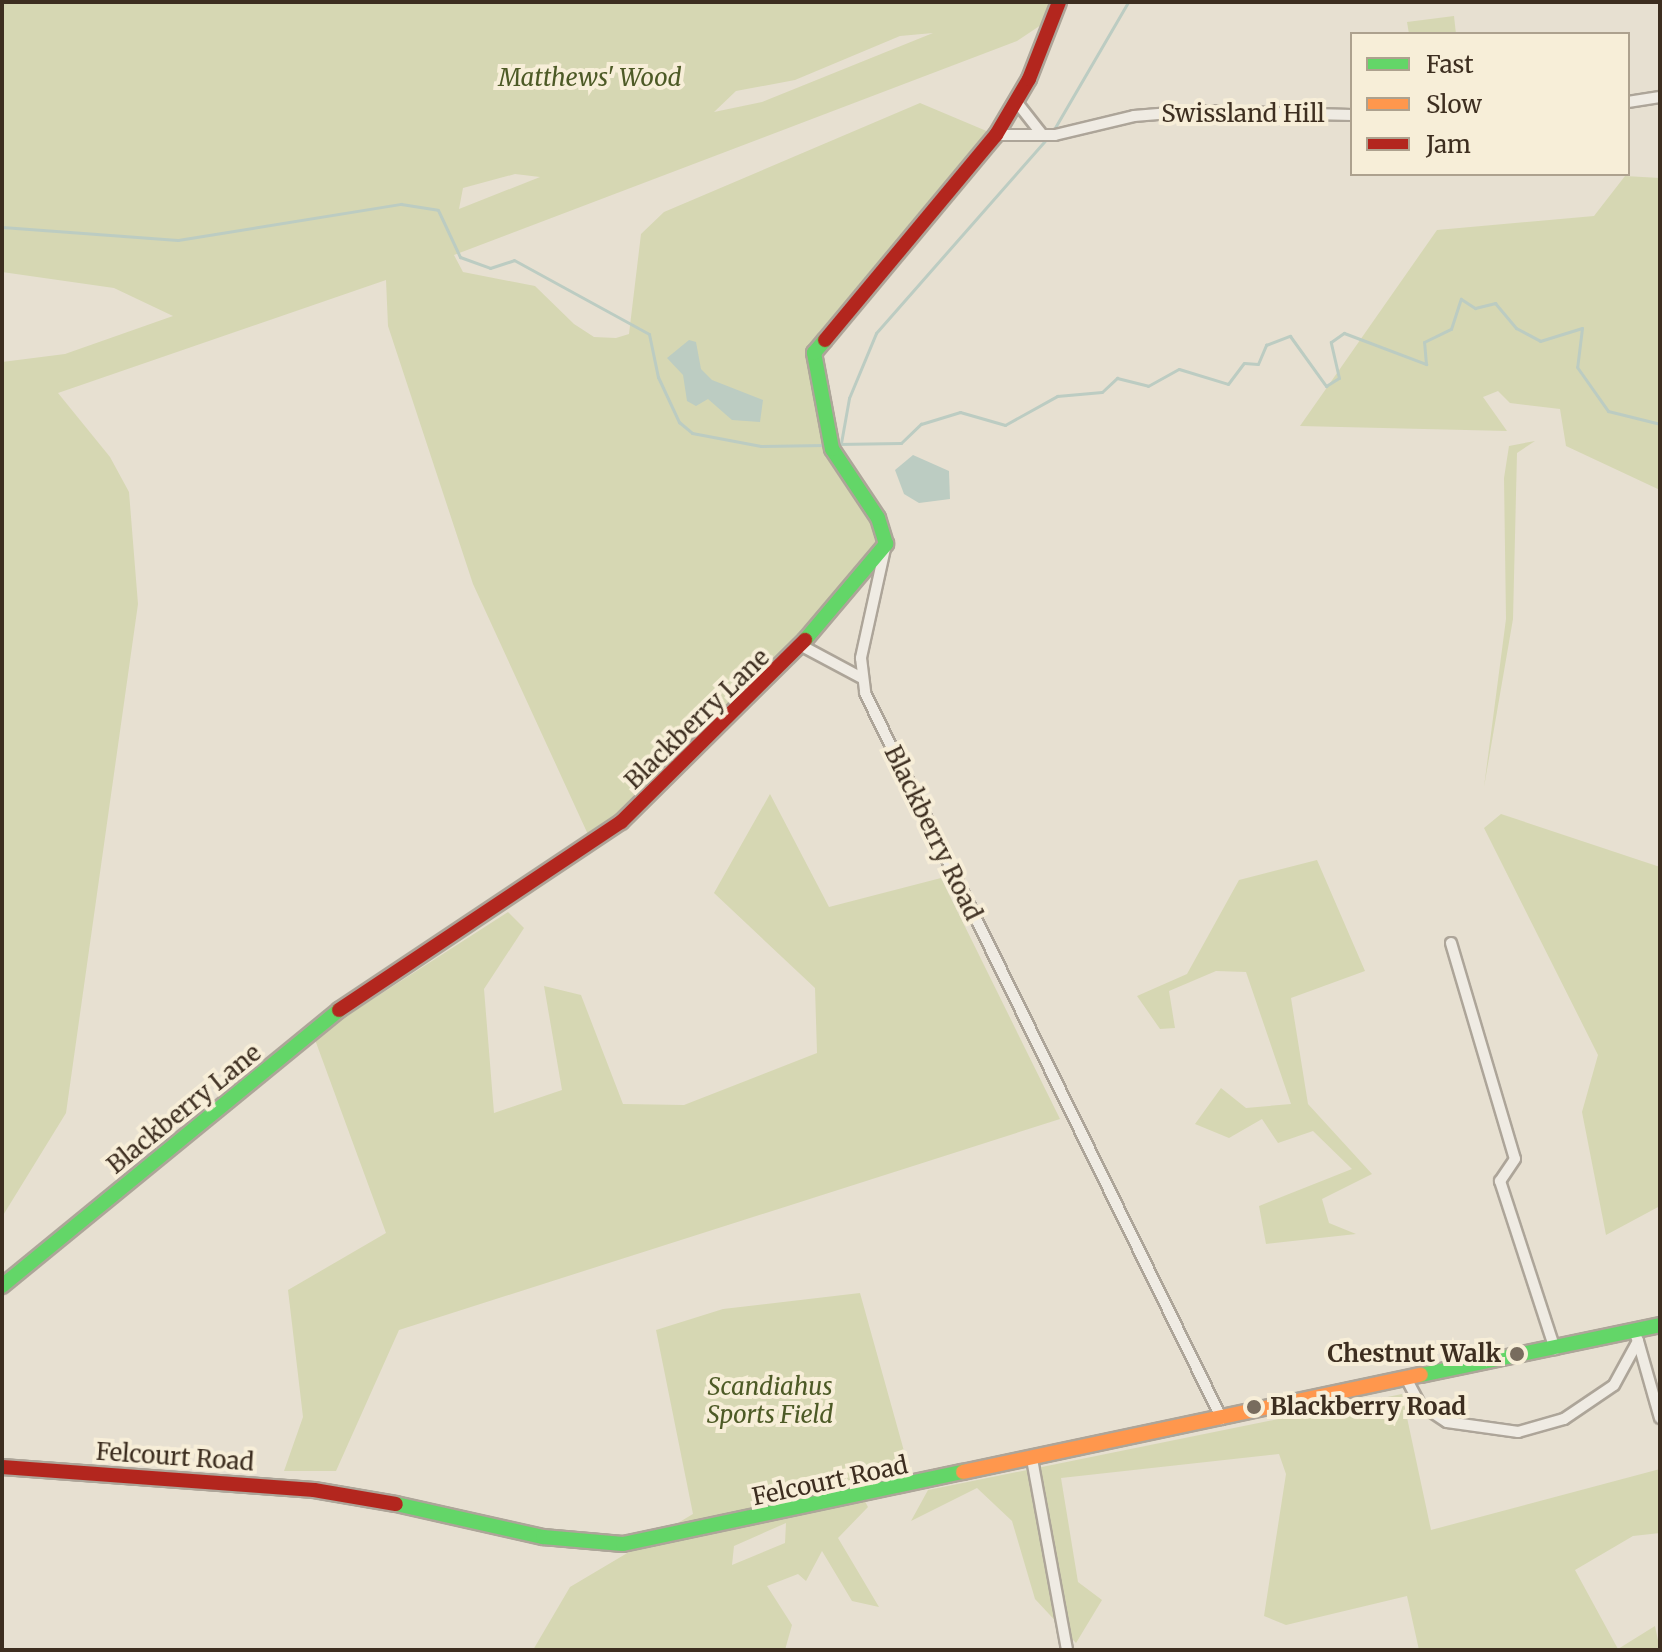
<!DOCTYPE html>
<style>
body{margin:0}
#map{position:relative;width:1662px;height:1652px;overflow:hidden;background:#e7e0d1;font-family:Merriweather,serif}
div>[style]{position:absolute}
.green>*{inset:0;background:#d6d7b3}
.water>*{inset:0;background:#bcccc2}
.stream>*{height:3px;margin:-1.5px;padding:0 1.5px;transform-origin:1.5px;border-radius:1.5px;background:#bcccc2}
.roads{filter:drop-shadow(2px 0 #ada599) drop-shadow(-2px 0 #ada599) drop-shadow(0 2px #ada599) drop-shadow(0 -2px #ada599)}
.street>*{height:10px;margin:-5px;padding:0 5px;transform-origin:5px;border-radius:5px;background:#efebe3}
.fast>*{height:14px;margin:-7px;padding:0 7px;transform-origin:7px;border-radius:7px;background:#63d668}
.slow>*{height:14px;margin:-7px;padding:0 7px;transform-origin:7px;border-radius:7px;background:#ff974d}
.jam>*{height:14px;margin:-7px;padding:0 7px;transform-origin:7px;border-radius:7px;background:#b3261e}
.dots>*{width:22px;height:22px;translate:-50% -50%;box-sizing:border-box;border:4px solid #f7eed8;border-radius:50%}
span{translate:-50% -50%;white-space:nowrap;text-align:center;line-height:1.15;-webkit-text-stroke:8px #f7eed8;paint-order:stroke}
.park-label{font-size:24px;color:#4d5a26;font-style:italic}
.street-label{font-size:24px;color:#3d2e20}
.poi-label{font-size:24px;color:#3d2e20;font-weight:700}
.right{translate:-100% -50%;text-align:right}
.left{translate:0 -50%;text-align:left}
.frame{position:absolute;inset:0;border:4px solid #3d2e20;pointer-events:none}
.legend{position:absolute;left:1350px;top:32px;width:280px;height:144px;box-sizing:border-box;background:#f7eed8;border:2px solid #ada18e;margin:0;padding:10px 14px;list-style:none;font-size:24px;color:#3d2e20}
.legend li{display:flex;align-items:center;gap:16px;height:40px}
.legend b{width:40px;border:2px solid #ada18e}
</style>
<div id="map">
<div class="green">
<div style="clip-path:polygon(evenodd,2px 2px,1052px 2px,1041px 25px,1017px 41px,454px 255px,463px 272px,535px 286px,574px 324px,594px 337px,616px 338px,629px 334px,641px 234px,664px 212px,920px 103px,996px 135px,820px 341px,823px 424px,886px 544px,802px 646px,591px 841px,473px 584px,388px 326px,386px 280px,58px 393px,110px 457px,129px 492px,138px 604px,66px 1113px,2px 1217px,2px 362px,65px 354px,173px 316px,114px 288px,2px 272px,2px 2px,933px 33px,762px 102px,714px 112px,736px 91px,795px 80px,900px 36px,933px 33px,2px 2px,515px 174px,540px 177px,459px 209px,463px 188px,515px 174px)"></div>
<div style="clip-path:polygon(1454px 16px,1456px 34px,1409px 34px,1407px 22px)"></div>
<div style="clip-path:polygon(1625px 176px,1660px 178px,1660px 490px,1566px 446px,1560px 409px,1510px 403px,1498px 391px,1483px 397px,1507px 431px,1300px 426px,1437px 230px,1594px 216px)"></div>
<div style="clip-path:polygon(1535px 441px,1517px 453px,1513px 619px,1484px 787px,1506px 619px,1504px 478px,1509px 446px)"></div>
<div style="clip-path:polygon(770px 794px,829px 907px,941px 878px,1060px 1119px,399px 1330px,336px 1471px,284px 1471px,303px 1417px,288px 1290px,386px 1233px,314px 1037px,508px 912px,524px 928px,484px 989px,494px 1113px,562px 1090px,544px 986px,581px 995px,623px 1104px,684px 1105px,817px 1053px,815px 988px,714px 893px)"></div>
<div style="clip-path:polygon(1501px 814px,1660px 867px,1660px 1206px,1606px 1235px,1582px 1112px,1598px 1055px,1484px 828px)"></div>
<div style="clip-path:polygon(1317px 860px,1365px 971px,1291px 998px,1308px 1104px,1372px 1174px,1322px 1199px,1329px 1223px,1356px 1234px,1266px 1244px,1259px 1206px,1352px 1169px,1313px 1131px,1278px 1143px,1262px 1119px,1229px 1138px,1195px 1124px,1221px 1088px,1246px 1108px,1291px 1104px,1246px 972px,1216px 971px,1169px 991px,1175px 1028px,1160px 1029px,1137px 996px,1187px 974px,1239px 880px)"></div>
<div style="clip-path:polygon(evenodd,860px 1293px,909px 1469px,854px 1481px,868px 1507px,838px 1538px,879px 1607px,852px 1601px,822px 1551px,806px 1581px,798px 1574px,767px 1586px,792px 1625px,785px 1650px,533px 1650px,570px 1587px,693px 1514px,656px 1330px,723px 1309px,860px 1293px,786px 1523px,785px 1543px,732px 1565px,734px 1546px,786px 1523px)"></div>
<div style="clip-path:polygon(1402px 1394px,1431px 1530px,1660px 1469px,1660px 1533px,1633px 1536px,1575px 1570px,1618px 1649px,1655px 1626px,1660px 1650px,1419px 1650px,1407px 1596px,1286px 1625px,1264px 1616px,1286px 1474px,1279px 1454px,1061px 1478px,1078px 1582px,1102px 1600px,1076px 1643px,1035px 1599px,1012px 1521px,977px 1488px,911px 1521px,928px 1490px)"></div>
</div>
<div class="water">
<div style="clip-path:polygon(689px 340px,696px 342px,701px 369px,712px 380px,763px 400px,760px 422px,732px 420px,708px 399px,696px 406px,687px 401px,683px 375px,667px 358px)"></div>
<div style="clip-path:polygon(913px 455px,949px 471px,950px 499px,919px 503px,904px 494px,895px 470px)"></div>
</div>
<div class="stream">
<div style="left:1053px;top:131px;width:149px;rotate:-59.8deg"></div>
<div style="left:2px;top:227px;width:176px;rotate:4.2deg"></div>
<div style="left:178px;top:240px;width:226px;rotate:-9.2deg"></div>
<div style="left:401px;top:204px;width:37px;rotate:9deg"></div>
<div style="left:438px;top:210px;width:52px;rotate:64.9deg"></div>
<div style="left:460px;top:257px;width:32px;rotate:20deg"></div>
<div style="left:490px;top:268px;width:25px;rotate:-18deg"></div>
<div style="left:514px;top:260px;width:154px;rotate:28.7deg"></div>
<div style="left:649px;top:334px;width:44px;rotate:78.2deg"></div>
<div style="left:658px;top:377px;width:50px;rotate:65deg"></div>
<div style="left:679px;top:422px;width:17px;rotate:40deg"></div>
<div style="left:692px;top:433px;width:70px;rotate:10.7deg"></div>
<div style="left:761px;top:446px;width:64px;rotate:-0.9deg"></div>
<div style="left:841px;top:443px;width:46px;rotate:-79.9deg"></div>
<div style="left:849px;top:398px;width:70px;rotate:-67.4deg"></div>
<div style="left:876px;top:333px;width:261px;rotate:-48.7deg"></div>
<div style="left:837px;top:444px;width:64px;rotate:-0.9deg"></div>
<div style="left:901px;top:443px;width:28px;rotate:-44deg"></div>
<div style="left:921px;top:424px;width:41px;rotate:-17.1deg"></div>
<div style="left:960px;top:412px;width:47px;rotate:16.1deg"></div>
<div style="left:1005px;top:425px;width:60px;rotate:-29.1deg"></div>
<div style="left:1057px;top:396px;width:45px;rotate:-5.1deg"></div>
<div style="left:1102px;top:392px;width:21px;rotate:-43deg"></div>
<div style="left:1117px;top:378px;width:32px;rotate:14deg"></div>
<div style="left:1148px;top:386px;width:35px;rotate:-29deg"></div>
<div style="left:1179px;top:369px;width:51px;rotate:17deg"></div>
<div style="left:1228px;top:384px;width:26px;rotate:-53deg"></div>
<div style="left:1244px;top:363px;width:14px;rotate:4deg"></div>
<div style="left:1258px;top:364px;width:21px;rotate:-67deg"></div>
<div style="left:1266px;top:345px;width:26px;rotate:-21deg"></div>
<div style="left:1290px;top:336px;width:62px;rotate:54.2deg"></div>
<div style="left:1326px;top:386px;width:15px;rotate:-32deg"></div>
<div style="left:1339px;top:378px;width:37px;rotate:-103deg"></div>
<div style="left:1331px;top:342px;width:16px;rotate:-35deg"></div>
<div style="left:1344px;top:333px;width:88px;rotate:20.7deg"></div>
<div style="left:1426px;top:364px;width:22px;rotate:-95deg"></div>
<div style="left:1424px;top:342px;width:30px;rotate:-26deg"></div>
<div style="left:1451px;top:329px;width:32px;rotate:-72deg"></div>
<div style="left:1461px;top:299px;width:17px;rotate:33deg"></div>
<div style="left:1475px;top:308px;width:21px;rotate:-14deg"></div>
<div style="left:1495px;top:303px;width:33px;rotate:50deg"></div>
<div style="left:1516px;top:328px;width:27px;rotate:28deg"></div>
<div style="left:1540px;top:341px;width:44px;rotate:-17.2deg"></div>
<div style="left:1582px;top:328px;width:39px;rotate:97deg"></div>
<div style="left:1577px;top:367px;width:54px;rotate:54.8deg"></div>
<div style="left:1608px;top:411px;width:54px;rotate:14deg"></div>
</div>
<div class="roads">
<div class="street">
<div style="left:1015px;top:100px;width:42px;rotate:51.8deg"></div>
<div style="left:1628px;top:102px;width:32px;rotate:-9deg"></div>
<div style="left:996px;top:135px;width:59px"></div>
<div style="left:1055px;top:135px;width:81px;rotate:-13.5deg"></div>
<div style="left:1134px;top:116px;width:61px;rotate:-4.7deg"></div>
<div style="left:1195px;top:111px;width:157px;rotate:1.5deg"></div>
<div style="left:886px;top:544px;width:117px;rotate:102.4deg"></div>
<div style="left:861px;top:658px;width:35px;rotate:83deg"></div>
<div style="left:865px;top:693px;width:809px;rotate:63.82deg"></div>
<div style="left:802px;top:646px;width:66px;rotate:28.1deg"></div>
<div style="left:1451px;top:943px;width:225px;rotate:73.5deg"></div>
<div style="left:1515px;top:1159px;width:27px;rotate:124deg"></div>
<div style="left:1500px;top:1181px;width:177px;rotate:71.9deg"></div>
<div style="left:1638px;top:1341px;width:80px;rotate:74.1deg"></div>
<div style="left:1406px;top:1378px;width:30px;rotate:62deg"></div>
<div style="left:1420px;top:1404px;width:32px;rotate:34deg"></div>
<div style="left:1447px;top:1422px;width:72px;rotate:8deg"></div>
<div style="left:1518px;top:1432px;width:48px;rotate:-15.8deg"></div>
<div style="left:1564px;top:1419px;width:60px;rotate:-34.2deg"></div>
<div style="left:1614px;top:1385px;width:50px;rotate:-61.4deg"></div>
<div style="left:1638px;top:1341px;width:11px;rotate:-112deg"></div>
<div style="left:1032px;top:1459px;width:194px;rotate:79.6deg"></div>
</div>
<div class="fast">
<div style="left:805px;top:640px;width:126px;rotate:-49.8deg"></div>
<div style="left:886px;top:544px;width:27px;rotate:-107deg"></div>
<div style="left:878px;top:518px;width:83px;rotate:-123.7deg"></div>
<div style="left:832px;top:449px;width:98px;rotate:-100.6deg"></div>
<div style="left:814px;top:353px;width:17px;rotate:-50deg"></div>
<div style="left:2px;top:1286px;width:436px;rotate:-39.3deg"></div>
<div style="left:1421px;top:1375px;width:244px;rotate:-11.8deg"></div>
<div style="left:396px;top:1504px;width:151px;rotate:12.7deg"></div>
<div style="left:543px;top:1537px;width:80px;rotate:5deg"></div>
<div style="left:623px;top:1544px;width:348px;rotate:-12deg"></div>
</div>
<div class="slow">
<div style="left:963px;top:1472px;width:468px;rotate:-12deg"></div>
</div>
<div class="jam">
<div style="left:825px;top:340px;width:267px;rotate:-50.2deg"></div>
<div style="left:996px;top:135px;width:65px;rotate:-59.5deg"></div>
<div style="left:1029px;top:79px;width:83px;rotate:-68.7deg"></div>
<div style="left:339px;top:1010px;width:339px;rotate:-33.7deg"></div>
<div style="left:621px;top:822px;width:259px;rotate:-44.7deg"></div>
<div style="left:2px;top:1467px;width:313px;rotate:4.2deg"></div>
<div style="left:314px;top:1490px;width:83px;rotate:9.7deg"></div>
</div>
</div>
<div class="dots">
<div style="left:1517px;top:1354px;background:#786c5e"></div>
<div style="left:1254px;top:1407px;background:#786c5e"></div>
</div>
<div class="park-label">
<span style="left:590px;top:78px">Matthews' Wood</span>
<span style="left:770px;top:1401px">Scandiahus<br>Sports Field</span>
</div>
<div class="street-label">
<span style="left:1243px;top:114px">Swissland Hill</span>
<span style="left:697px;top:719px;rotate:-44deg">Blackberry Lane</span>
<span style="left:933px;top:833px;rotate:64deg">Blackberry Road</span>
<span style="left:184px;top:1109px;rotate:-39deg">Blackberry Lane</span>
<span style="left:175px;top:1457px;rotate:4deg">Felcourt Road</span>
<span style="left:830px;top:1481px;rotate:-12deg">Felcourt Road</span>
</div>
<div class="poi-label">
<span class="right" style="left:1501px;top:1354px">Chestnut Walk</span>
<span class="left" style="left:1270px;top:1407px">Blackberry Road</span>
</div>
<div class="frame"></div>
<ul class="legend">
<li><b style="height:10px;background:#63d668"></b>Fast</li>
<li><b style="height:10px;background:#ff974d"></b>Slow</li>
<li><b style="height:10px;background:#b3261e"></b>Jam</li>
</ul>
</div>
